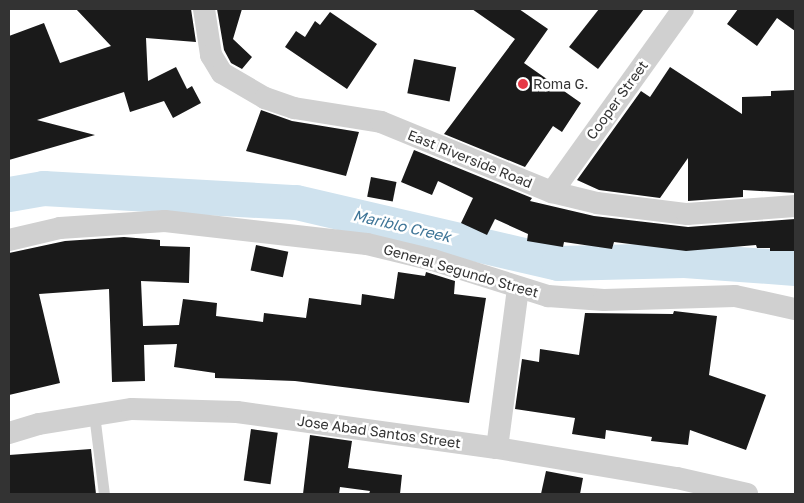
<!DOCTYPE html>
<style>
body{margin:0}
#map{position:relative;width:804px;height:503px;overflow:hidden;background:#fff;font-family:"Golos Text",sans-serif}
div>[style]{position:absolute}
.river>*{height:35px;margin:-17.5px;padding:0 17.5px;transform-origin:17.5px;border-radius:17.5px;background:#cfe2ee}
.building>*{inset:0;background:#1a1a1a;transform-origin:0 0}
.service>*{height:11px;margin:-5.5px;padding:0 5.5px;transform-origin:5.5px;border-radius:5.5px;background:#d0d0d0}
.minor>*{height:22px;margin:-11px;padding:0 11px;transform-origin:11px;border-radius:11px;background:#d0d0d0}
.dots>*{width:14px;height:14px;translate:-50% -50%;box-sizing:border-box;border:2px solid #fff;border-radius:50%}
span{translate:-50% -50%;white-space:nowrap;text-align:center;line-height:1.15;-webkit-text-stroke:5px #fff;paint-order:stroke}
.poi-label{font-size:14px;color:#333}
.left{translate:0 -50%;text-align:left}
.street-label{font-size:14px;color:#333}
.water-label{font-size:15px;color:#3f7597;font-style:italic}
.frame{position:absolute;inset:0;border:10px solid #333;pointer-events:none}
</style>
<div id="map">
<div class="river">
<div style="left:9px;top:194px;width:35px;rotate:-10deg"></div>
<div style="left:43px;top:188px;width:253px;rotate:3.2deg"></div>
<div style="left:296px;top:202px;width:269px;rotate:13.1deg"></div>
<div style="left:558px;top:263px;width:126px;rotate:-1.4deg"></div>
<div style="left:684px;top:260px;width:111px;rotate:4.1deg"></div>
</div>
<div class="building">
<div style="clip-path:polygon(76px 9px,191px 9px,196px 42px,146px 38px,148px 81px,176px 67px,187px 89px,192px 86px,201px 103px,173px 118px,164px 101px,130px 112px,124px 92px,37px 120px,95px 135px,9px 160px,9px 36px,44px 23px,60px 63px,111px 46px)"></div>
<div style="clip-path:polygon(217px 9px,242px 9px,233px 39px,252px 57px,242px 69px,231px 63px,224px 50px)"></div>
<div style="clip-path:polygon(472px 9px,519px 9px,548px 29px,524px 63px,581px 103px,562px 132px,553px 126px,525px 167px,444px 134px,515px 39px)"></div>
<div style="clip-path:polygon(599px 9px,644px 9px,598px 69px,569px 47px)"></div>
<div style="clip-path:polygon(738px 9px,795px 9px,795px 31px,777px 18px,757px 46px,727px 24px)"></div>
<div style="clip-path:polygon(330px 12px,377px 44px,347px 89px,285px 47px,296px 31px,305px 37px,315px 21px,320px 25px)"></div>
<div style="left:414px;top:59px;width:43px;height:35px;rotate:11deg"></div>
<div style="clip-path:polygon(670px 67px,742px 114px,742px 97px,771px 96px,771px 91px,795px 90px,795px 193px,743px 190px,743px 197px,688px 201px,688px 158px,660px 198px,599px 190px,577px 180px,641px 91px,650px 97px)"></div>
<div style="clip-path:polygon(261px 110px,292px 121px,359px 132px,346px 176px,246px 151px)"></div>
<div style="clip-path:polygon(414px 150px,532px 198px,530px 201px,594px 216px,688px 227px,795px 219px,795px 251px,770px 251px,770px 248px,757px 248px,756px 245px,686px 251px,614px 242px,612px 249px,564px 242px,563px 247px,527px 241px,528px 234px,495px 219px,487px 235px,461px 223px,473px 198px,438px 181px,432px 195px,401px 182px)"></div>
<div style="left:371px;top:177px;width:26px;height:20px;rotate:11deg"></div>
<div style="clip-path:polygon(124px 237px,160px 240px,160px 246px,190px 247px,189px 283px,141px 281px,143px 326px,179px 325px,183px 299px,217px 303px,216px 316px,263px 322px,264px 313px,306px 318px,309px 298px,361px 305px,362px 294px,394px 299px,398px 272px,425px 276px,426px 272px,455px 281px,454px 294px,486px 298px,469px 403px,295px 381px,215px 378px,215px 373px,174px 367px,177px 344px,144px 345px,145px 381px,112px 382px,109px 289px,39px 294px,60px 383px,9px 395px,9px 253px,65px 241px)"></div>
<div style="left:256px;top:245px;width:33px;height:26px;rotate:12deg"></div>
<div style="clip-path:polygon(674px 311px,717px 316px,709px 375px,766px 395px,746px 450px,690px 430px,688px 445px,651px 441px,652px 437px,606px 430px,605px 439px,572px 434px,575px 418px,515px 409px,522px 359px,539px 362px,540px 349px,579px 355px,585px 313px,673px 314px)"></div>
<div style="left:251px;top:429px;width:27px;height:52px;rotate:8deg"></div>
<div style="clip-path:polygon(310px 435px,352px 441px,348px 468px,402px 475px,400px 494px,369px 494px,370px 491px,340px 487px,339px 494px,303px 494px)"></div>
<div style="clip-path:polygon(91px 449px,96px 494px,9px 494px,9px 455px)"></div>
<div style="clip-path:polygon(546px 471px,583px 478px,580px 494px,541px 494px)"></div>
</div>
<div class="service">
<div style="left:94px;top:414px;width:81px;rotate:82.9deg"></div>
</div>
<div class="minor">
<div style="left:204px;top:9px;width:47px;rotate:81.3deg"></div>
<div style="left:211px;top:55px;width:21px;rotate:59deg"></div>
<div style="left:222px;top:73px;width:50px;rotate:30.2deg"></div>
<div style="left:265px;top:98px;width:31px;rotate:19deg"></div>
<div style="left:294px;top:108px;width:88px;rotate:9.1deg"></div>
<div style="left:381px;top:122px;width:185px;rotate:22.3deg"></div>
<div style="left:552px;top:192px;width:46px;rotate:13.7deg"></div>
<div style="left:597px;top:203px;width:91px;rotate:7deg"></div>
<div style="left:687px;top:214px;width:108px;rotate:-4.2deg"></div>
<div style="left:552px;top:192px;width:225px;rotate:-54.4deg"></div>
<div style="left:9px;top:240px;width:52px;rotate:-13.2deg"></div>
<div style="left:60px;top:228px;width:105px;rotate:-3.8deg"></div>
<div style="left:165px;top:221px;width:203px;rotate:6.5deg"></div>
<div style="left:367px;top:244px;width:68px;rotate:13.6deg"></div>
<div style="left:433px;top:260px;width:121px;rotate:17.4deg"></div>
<div style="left:548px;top:296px;width:56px;rotate:4.1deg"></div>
<div style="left:604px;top:300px;width:131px;rotate:-1.7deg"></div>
<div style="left:735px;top:296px;width:61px;rotate:12.2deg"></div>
<div style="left:9px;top:433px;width:31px;rotate:-17deg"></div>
<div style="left:39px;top:424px;width:94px;rotate:-9.2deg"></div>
<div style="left:132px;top:409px;width:105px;rotate:1.6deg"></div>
<div style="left:237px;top:412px;width:262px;rotate:7.9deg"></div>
<div style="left:497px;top:448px;width:182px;rotate:9.5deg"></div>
<div style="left:677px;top:478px;width:72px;rotate:12.9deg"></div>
<div style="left:497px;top:448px;width:161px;rotate:-82.5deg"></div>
</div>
<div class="dots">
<div style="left:523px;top:84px;background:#e63946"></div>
</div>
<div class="poi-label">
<span class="left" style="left:533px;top:84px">Roma G.</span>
</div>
<div class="street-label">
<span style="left:617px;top:100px;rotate:-54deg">Cooper Street</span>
<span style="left:470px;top:159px;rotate:22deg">East Riverside Road</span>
<span style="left:461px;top:271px;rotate:16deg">General Segundo Street</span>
<span style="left:379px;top:432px;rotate:8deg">Jose Abad Santos Street</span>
</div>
<div class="water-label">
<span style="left:402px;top:226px;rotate:13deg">Mariblo Creek</span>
</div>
<div class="frame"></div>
</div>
